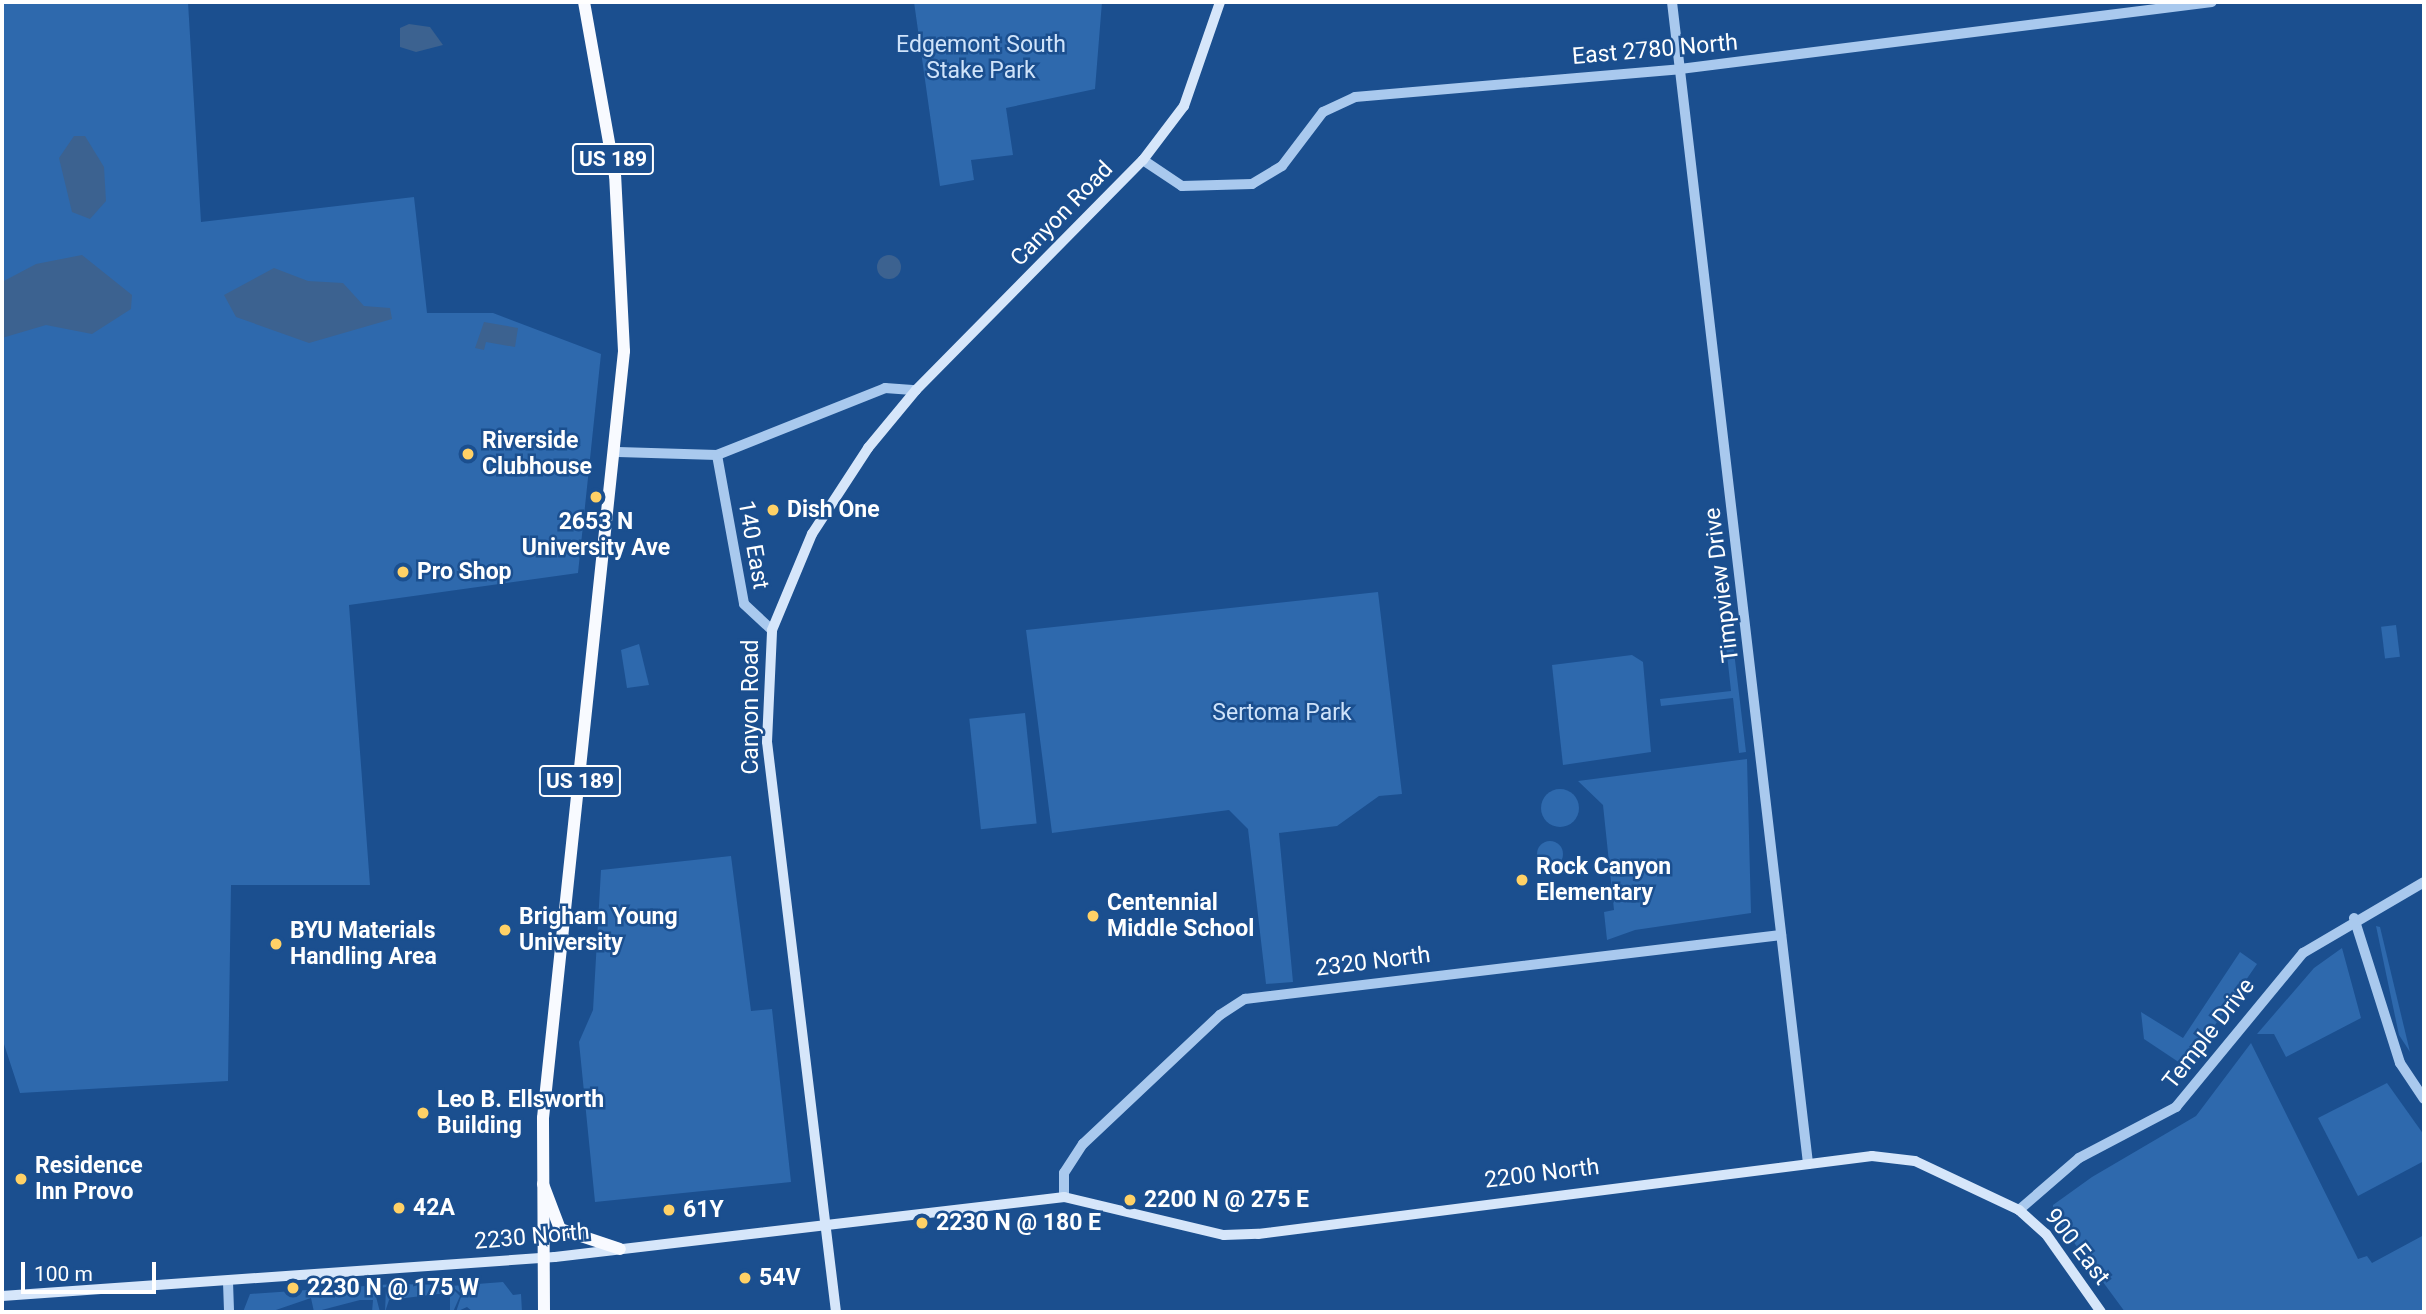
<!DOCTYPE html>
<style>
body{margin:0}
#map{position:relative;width:2426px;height:1314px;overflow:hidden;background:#1b4f8f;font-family:Roboto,sans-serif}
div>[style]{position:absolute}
.green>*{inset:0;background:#2e69ad;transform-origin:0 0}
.round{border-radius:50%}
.water>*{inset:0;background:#3c6290}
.tertiary>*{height:10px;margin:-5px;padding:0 5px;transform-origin:5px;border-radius:5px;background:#a9c9ee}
.secondary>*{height:10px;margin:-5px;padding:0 5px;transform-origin:5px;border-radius:5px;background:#d6e6fa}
.trunk>*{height:12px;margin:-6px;padding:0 6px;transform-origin:6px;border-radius:6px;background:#f8faff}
.dots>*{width:19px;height:19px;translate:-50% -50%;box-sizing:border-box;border:4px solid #1b4f8f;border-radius:50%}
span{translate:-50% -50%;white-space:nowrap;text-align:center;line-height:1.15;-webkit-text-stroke:5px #1b4f8f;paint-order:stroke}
.shield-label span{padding:2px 5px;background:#1b4f8f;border:2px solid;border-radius:5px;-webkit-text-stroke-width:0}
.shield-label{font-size:21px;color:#fff;font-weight:700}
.park-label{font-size:23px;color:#cfe3fa}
.street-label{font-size:23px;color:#fff}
.poi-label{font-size:23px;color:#fff;font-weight:700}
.left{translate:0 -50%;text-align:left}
.frame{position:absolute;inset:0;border:4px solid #fff;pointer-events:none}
.scale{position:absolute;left:21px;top:1262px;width:135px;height:32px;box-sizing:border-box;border:4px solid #fff;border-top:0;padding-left:9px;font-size:21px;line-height:24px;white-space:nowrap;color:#fff;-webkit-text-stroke:5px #1b4f8f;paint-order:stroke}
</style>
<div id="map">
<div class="green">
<div style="clip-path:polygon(2px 2px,188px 2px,201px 222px,414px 197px,427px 313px,493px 313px,601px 354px,578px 573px,349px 605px,370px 885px,231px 885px,228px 1081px,20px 1093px,2px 1038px)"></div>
<div style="clip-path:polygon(914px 2px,1102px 2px,1095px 89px,1006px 108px,1013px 155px,971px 160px,974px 180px,940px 186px)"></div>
<div style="clip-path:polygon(1378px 592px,1402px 794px,1379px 796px,1337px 826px,1279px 833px,1293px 982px,1266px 984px,1248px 829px,1229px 810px,1052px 833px,1026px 630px)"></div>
<div style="left:2396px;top:625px;width:32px;height:15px;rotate:83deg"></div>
<div style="clip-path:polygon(1732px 635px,1746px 752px,1739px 753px,1733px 698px,1661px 706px,1660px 699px,1731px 691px,1725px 636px)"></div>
<div style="clip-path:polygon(639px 644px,649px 685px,627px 688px,621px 650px)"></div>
<div style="clip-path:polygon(1632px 655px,1643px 662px,1651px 752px,1563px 765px,1552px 665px)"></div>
<div style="left:1025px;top:713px;width:111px;height:56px;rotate:84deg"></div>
<div style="clip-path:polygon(1747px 759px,1751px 913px,1635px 930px,1607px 940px,1604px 912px,1614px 910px,1603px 805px,1578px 781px)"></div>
<div class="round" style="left:1541px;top:789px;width:38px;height:38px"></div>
<div class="round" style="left:1537px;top:841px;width:26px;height:26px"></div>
<div style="clip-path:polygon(731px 856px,751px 1011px,772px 1009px,791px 1182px,595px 1202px,579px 1042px,593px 1010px,601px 870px)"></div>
<div style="clip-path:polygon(2376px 926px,2380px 927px,2410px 1052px,2399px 1035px)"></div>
<div style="clip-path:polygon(2342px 948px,2361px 1018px,2286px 1057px,2274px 1034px,2257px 1034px,2314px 968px)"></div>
<div style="clip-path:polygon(2240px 952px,2257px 964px,2186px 1067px,2144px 1039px,2141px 1012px,2183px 1038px)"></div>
<div style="clip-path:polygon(2251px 1043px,2358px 1259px,2367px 1256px,2372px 1263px,2424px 1235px,2424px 1312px,2125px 1312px,2053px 1214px,2053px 1205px,2092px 1177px,2196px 1116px)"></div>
<div style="clip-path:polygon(2387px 1083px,2424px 1135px,2424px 1161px,2358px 1196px,2318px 1118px)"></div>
<div style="clip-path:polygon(503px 1282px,513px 1295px,521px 1294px,522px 1312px,473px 1312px,467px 1307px,456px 1312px,462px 1294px,451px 1286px)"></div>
<div style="clip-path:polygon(394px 1284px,449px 1285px,460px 1296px,453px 1312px,442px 1312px,450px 1311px,450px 1294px,438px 1294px,389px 1300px,385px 1312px,386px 1287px,374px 1289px,380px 1312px,372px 1312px,373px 1300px,360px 1300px,314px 1312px,311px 1298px,270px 1312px,243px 1312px,250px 1294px)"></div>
</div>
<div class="water">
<div style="clip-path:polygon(409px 24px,430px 27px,443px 45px,416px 52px,400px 47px,400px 28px)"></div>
<div style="clip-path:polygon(74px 136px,85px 136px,104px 167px,106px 201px,90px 219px,72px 212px,59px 158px)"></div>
<div style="clip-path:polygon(82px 255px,132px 295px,131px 309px,92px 334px,46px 325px,2px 338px,2px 282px,36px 264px)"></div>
<div class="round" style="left:877px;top:255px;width:24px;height:24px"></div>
<div style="clip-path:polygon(274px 268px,308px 281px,343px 283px,364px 306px,390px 308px,392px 319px,309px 343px,236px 317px,224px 295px)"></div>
<div style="clip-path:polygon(484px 322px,518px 328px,515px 347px,486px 342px,484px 350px,475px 348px)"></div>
</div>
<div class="tertiary">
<div style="left:1672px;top:2px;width:1170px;rotate:83.32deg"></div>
<div style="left:1143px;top:160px;width:47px;rotate:33.7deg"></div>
<div style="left:1182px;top:186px;width:70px;rotate:-1.6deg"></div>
<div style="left:1252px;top:184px;width:35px;rotate:-31deg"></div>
<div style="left:1282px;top:166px;width:68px;rotate:-52.8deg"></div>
<div style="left:1323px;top:112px;width:35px;rotate:-25deg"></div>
<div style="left:1355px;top:97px;width:326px;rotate:-4.9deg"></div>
<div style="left:1680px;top:69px;width:536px;rotate:-7.18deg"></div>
<div style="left:618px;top:452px;width:99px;rotate:1.7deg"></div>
<div style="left:717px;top:455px;width:181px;rotate:-21.7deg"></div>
<div style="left:885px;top:388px;width:31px;rotate:4deg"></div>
<div style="left:717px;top:455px;width:151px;rotate:79.7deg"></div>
<div style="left:744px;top:604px;width:38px;rotate:43deg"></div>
<div style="left:2354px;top:918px;width:152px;rotate:72.4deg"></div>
<div style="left:2400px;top:1063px;width:43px;rotate:56.3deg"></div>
<div style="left:1064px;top:1197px;width:24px;rotate:-90deg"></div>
<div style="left:1064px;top:1173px;width:35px;rotate:-57deg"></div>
<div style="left:1083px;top:1144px;width:188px;rotate:-43.3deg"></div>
<div style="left:1220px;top:1015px;width:30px;rotate:-33deg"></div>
<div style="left:1245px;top:999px;width:540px;rotate:-6.81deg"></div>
<div style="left:2019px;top:1210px;width:79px;rotate:-40.9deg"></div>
<div style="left:2079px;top:1158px;width:110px;rotate:-27.7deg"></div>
<div style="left:2176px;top:1107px;width:200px;rotate:-50.5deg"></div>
<div style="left:2303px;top:953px;width:140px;rotate:-30.4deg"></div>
<div style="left:228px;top:1282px;width:30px;rotate:88deg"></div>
</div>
<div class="secondary">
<div style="left:2px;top:1296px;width:554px;rotate:-4.03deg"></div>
<div style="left:555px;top:1257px;width:513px;rotate:-6.72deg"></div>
<div style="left:1064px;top:1197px;width:164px;rotate:13.4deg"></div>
<div style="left:1224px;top:1235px;width:34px;rotate:-2deg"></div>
<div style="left:1258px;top:1234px;width:619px;rotate:-7.24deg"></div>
<div style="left:1872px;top:1156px;width:43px;rotate:6.6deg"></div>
<div style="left:1915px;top:1161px;width:115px;rotate:25.2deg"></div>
<div style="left:2019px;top:1210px;width:36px;rotate:42deg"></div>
<div style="left:2046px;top:1234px;width:95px;rotate:54.8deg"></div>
<div style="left:836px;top:1312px;width:574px;rotate:-96.9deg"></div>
<div style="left:767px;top:742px;width:112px;rotate:-87.4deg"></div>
<div style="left:772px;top:630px;width:104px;rotate:-67.4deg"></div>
<div style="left:812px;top:534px;width:103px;rotate:-56.9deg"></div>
<div style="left:868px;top:448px;width:75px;rotate:-50.4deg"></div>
<div style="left:916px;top:390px;width:323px;rotate:-45.4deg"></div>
<div style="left:1143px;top:160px;width:68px;rotate:-52.8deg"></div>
<div style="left:1184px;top:106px;width:110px;rotate:-70.9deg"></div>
</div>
<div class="trunk">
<div style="left:543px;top:1184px;width:48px;rotate:69.3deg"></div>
<div style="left:560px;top:1229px;width:63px;rotate:18.4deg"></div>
<div style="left:544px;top:1312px;width:194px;rotate:-90.3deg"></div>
<div style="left:543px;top:1118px;width:771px;rotate:-83.97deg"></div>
<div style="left:624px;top:351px;width:175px;rotate:-92.9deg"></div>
<div style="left:615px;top:176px;width:177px;rotate:-100.1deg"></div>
</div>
<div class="dots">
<div style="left:468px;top:454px;background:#ffd166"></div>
<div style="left:596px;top:497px;background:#ffd166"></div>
<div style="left:773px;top:510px;background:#ffd166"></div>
<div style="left:403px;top:572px;background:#ffd166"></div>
<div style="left:1522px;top:880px;background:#ffd166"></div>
<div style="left:1093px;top:916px;background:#ffd166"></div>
<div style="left:505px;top:930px;background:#ffd166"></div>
<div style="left:276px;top:944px;background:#ffd166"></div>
<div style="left:423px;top:1113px;background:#ffd166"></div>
<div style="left:21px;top:1179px;background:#ffd166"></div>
<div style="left:1130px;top:1200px;background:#ffd166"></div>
<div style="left:399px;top:1208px;background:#ffd166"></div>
<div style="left:669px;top:1210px;background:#ffd166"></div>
<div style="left:922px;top:1223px;background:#ffd166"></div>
<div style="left:745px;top:1278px;background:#ffd166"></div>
<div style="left:293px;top:1288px;background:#ffd166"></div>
</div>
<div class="shield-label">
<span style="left:613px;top:159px">US 189</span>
<span style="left:580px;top:781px">US 189</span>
</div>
<div class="park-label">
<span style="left:981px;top:58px">Edgemont South<br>Stake Park</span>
<span style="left:1282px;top:713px">Sertoma Park</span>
</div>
<div class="street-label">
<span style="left:1655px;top:50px;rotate:-5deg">East 2780 North</span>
<span style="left:1062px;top:214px;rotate:-46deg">Canyon Road</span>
<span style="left:753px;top:545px;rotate:80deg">140 East</span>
<span style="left:1722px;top:585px;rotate:-97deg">Timpview Drive</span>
<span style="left:751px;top:707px;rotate:-90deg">Canyon Road</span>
<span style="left:1373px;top:962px;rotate:-7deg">2320 North</span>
<span style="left:2209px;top:1034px;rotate:-52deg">Temple Drive</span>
<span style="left:1542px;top:1174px;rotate:-7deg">2200 North</span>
<span style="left:532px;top:1237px;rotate:-5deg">2230 North</span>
<span style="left:2077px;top:1247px;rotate:52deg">900 East</span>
</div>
<div class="poi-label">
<span class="left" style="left:482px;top:454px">Riverside<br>Clubhouse</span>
<span class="left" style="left:787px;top:510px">Dish One</span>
<span style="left:596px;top:535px">2653 N<br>University Ave</span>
<span class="left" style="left:417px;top:572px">Pro Shop</span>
<span class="left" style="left:1536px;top:880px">Rock Canyon<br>Elementary</span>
<span class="left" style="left:1107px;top:916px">Centennial<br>Middle School</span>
<span class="left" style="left:519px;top:930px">Brigham Young<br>University</span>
<span class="left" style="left:290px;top:944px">BYU Materials<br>Handling Area</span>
<span class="left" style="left:437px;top:1113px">Leo B. Ellsworth<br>Building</span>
<span class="left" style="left:35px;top:1179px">Residence<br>Inn Provo</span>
<span class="left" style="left:1144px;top:1200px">2200 N @ 275 E</span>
<span class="left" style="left:413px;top:1208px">42A</span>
<span class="left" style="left:683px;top:1210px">61Y</span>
<span class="left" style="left:936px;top:1223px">2230 N @ 180 E</span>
<span class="left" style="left:759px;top:1278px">54V</span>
<span class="left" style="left:307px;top:1288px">2230 N @ 175 W</span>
</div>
<div class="frame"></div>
<div class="scale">100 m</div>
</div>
